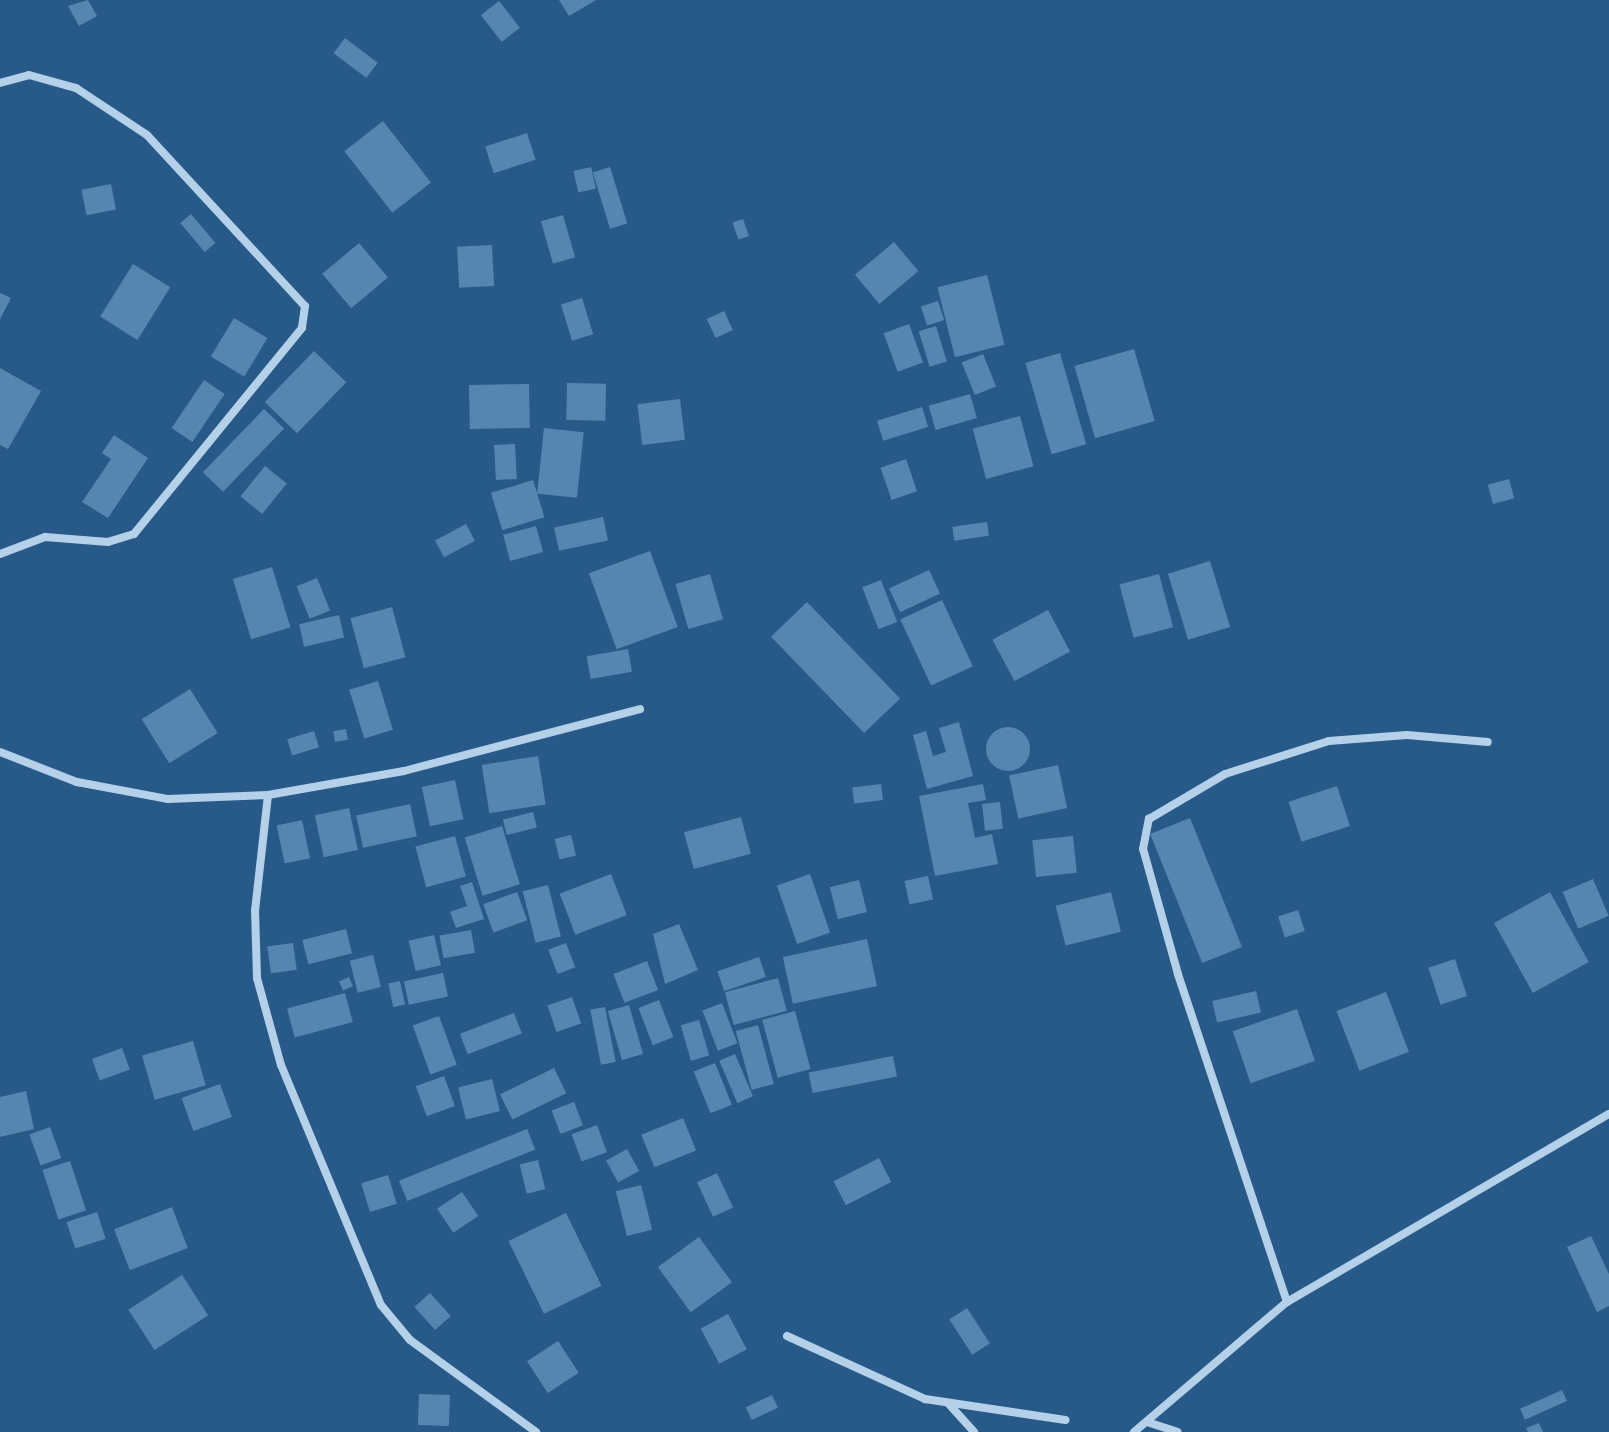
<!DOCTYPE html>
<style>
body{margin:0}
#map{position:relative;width:1609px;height:1432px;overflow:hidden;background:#285a89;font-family:Ubuntu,sans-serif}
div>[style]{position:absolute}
.building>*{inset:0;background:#5586b2;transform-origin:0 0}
.round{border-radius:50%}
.minor>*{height:8px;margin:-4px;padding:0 4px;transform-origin:4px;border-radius:4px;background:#b5d1e9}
span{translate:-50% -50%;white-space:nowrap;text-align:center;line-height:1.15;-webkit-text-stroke:7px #285a89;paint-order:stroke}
</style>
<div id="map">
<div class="building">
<div style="clip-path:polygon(88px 0,97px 16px,79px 26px,68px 6px)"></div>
<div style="clip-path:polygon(559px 0,596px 0,569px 16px)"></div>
<div style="left:499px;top:1px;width:34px;height:23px;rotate:52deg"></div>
<div style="left:345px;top:38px;width:41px;height:19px;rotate:37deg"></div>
<div style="left:383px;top:121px;width:78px;height:49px;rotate:52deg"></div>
<div style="left:527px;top:133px;width:28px;height:44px;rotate:72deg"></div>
<div style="left:591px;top:167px;width:22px;height:18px;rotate:77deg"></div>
<div style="left:610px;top:167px;width:59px;height:18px;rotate:73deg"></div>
<div style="left:111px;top:184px;width:26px;height:30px;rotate:79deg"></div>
<div style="left:191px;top:214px;width:38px;height:14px;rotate:50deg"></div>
<div style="left:563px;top:215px;width:44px;height:23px;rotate:74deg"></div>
<div style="left:743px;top:219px;width:18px;height:11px;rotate:71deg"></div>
<div style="left:894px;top:242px;width:38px;height:51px;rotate:50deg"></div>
<div style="left:359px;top:243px;width:45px;height:48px;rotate:50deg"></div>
<div style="left:492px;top:245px;width:41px;height:35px;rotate:87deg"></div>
<div style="left:133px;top:264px;width:44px;height:62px;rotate:32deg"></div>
<div style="left:987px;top:275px;width:72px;height:51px;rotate:76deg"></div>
<div style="clip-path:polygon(0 293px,11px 298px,0 319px)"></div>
<div style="left:582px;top:298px;width:38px;height:22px;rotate:73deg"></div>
<div style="left:938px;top:301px;width:20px;height:18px;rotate:72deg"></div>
<div style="left:724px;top:311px;width:21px;height:19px;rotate:65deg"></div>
<div style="left:234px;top:318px;width:39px;height:45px;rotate:31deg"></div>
<div style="left:909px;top:324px;width:41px;height:27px;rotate:70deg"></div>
<div style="left:936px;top:326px;width:37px;height:18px;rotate:73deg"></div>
<div style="left:1134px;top:349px;width:75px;height:62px;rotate:74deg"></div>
<div style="left:314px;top:351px;width:45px;height:71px;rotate:44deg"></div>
<div style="left:1060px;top:353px;width:95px;height:36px;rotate:74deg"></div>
<div style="left:983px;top:354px;width:35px;height:23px;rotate:68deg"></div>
<div style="clip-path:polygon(0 368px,41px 391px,8px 449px,0 445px)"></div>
<div style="left:204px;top:380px;width:25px;height:58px;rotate:34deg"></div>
<div style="left:567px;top:383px;width:39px;height:37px;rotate:1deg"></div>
<div style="left:529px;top:384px;width:44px;height:60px;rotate:89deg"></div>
<div style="left:970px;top:394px;width:25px;height:43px;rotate:74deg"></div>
<div style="left:680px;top:399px;width:41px;height:43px;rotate:83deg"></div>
<div style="left:922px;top:407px;width:21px;height:47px;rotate:73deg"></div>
<div style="left:264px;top:409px;width:28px;height:88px;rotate:44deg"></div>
<div style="left:1020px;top:416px;width:52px;height:49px;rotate:75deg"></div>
<div style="left:544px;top:428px;width:40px;height:66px;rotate:6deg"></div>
<div style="clip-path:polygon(114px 435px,148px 458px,108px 518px,82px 502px,111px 459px,102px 453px)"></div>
<div style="left:515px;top:444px;width:35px;height:21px;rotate:87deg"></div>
<div style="left:906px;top:459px;width:34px;height:27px;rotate:71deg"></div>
<div style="left:265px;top:466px;width:28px;height:39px;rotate:39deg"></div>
<div style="left:1509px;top:479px;width:20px;height:22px;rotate:75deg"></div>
<div style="left:533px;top:480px;width:39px;height:44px;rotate:73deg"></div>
<div style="left:603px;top:517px;width:24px;height:50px;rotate:78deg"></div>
<div style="left:987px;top:522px;width:14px;height:35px;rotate:82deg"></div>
<div style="left:466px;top:524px;width:19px;height:35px;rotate:62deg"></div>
<div style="left:536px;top:526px;width:27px;height:34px;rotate:75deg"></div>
<div style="left:650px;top:551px;width:81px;height:65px;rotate:70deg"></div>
<div style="left:1210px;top:561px;width:69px;height:44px;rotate:73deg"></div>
<div style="left:272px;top:567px;width:63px;height:41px;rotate:73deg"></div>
<div style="left:929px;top:570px;width:26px;height:44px;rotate:65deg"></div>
<div style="left:710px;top:574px;width:47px;height:36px;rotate:74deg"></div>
<div style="left:1159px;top:574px;width:55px;height:41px;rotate:75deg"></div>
<div style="left:317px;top:578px;width:35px;height:22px;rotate:68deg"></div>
<div style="left:881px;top:580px;width:45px;height:20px;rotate:69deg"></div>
<div style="left:942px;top:600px;width:73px;height:46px;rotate:65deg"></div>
<div style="left:807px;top:602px;width:134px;height:50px;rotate:46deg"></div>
<div style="left:392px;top:607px;width:52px;height:43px;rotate:75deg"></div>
<div style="left:1048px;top:610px;width:47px;height:63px;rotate:62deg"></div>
<div style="left:339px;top:615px;width:23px;height:41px;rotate:77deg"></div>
<div style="left:628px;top:649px;width:23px;height:42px;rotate:80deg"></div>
<div style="left:378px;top:681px;width:51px;height:30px;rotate:73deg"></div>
<div style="left:190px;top:689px;width:52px;height:57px;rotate:58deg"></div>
<div style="clip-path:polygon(959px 722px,973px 776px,927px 789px,913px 735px,926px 731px,933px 756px,946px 752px,939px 728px)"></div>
<div class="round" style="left:986px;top:727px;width:44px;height:44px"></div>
<div style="left:346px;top:729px;width:11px;height:13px;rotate:80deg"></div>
<div style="left:314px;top:731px;width:17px;height:28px;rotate:73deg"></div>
<div style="left:538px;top:756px;width:49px;height:57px;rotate:81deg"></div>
<div style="left:1058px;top:765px;width:44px;height:50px;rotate:78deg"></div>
<div style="left:455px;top:780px;width:40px;height:34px;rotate:78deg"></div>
<div style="left:881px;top:784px;width:16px;height:29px;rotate:83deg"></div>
<div style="clip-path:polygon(983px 784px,986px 800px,968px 803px,975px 838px,992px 834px,998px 864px,935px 876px,919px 796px)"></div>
<div style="left:1337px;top:786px;width:42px;height:51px;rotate:72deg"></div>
<div style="left:1000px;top:802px;width:27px;height:18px;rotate:84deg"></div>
<div style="left:410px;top:804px;width:33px;height:55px;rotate:78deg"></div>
<div style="left:349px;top:808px;width:43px;height:35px;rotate:78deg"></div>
<div style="left:533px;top:812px;width:16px;height:31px;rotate:76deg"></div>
<div style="left:741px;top:817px;width:38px;height:59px;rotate:75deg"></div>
<div style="left:1190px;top:818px;width:139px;height:43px;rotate:68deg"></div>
<div style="left:302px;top:820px;width:39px;height:26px;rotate:78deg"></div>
<div style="left:502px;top:826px;width:61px;height:39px;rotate:73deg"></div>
<div style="left:571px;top:835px;width:21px;height:17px;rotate:76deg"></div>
<div style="left:455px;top:836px;width:42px;height:41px;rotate:75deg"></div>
<div style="left:1073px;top:836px;width:37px;height:41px;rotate:84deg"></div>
<div style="left:611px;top:874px;width:44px;height:55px;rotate:69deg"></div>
<div style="left:810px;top:874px;width:62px;height:35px;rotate:71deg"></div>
<div style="left:928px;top:876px;width:24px;height:24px;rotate:78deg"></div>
<div style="left:1593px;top:879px;width:40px;height:33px;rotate:67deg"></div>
<div style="left:859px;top:880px;width:33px;height:30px;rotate:76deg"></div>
<div style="clip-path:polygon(472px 882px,484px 919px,456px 928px,450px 912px,467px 906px,460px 886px)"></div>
<div style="left:548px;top:885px;width:53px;height:26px;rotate:76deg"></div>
<div style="left:517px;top:892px;width:30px;height:36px;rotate:70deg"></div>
<div style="left:1111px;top:892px;width:41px;height:57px;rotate:76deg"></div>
<div style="left:1550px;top:892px;width:80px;height:64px;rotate:61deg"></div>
<div style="left:1298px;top:910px;width:22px;height:21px;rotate:72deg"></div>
<div style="clip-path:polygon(679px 924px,698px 970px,665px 984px,653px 934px)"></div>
<div style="left:346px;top:929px;width:25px;height:45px;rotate:76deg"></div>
<div style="left:471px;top:930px;width:23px;height:32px;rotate:80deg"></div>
<div style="left:434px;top:935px;width:31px;height:26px;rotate:77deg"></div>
<div style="left:867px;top:939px;width:48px;height:86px;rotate:78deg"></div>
<div style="left:293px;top:943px;width:27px;height:26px;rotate:82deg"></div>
<div style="left:566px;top:943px;width:26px;height:19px;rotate:69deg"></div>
<div style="left:373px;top:955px;width:33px;height:24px;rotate:76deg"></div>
<div style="left:759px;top:957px;width:21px;height:44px;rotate:71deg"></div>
<div style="left:1455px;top:959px;width:39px;height:28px;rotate:72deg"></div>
<div style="left:647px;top:961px;width:31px;height:36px;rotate:69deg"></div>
<div style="left:443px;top:973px;width:24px;height:40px;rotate:78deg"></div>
<div style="left:349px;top:977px;width:10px;height:11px;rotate:66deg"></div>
<div style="left:778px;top:978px;width:34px;height:55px;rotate:75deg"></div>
<div style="left:400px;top:981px;width:24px;height:12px;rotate:78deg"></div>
<div style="left:1256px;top:991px;width:22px;height:45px;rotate:77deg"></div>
<div style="left:1386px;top:992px;width:64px;height:53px;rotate:69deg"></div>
<div style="left:345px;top:993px;width:30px;height:60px;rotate:75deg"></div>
<div style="left:572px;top:997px;width:28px;height:26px;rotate:71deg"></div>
<div style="left:659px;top:1000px;width:40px;height:22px;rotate:69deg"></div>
<div style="left:722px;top:1003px;width:43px;height:21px;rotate:69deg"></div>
<div style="left:629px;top:1005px;width:51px;height:22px;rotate:74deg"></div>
<div style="left:605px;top:1007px;width:56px;height:15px;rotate:79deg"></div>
<div style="left:1297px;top:1009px;width:55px;height:68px;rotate:71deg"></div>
<div style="left:795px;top:1011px;width:60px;height:34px;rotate:75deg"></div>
<div style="left:514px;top:1013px;width:22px;height:58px;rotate:69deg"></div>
<div style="left:439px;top:1016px;width:52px;height:28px;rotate:70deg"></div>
<div style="left:699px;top:1020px;width:37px;height:19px;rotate:74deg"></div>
<div style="left:758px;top:1025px;width:61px;height:23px;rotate:75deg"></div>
<div style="left:193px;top:1041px;width:46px;height:53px;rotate:74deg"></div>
<div style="left:122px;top:1048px;width:23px;height:32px;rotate:70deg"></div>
<div style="left:735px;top:1054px;width:46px;height:17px;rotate:67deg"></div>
<div style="left:893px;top:1056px;width:21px;height:86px;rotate:79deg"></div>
<div style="left:715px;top:1063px;width:45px;height:23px;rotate:68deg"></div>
<div style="left:554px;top:1068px;width:28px;height:60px;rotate:64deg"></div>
<div style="left:444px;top:1076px;width:32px;height:30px;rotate:70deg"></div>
<div style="left:492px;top:1079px;width:33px;height:35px;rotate:76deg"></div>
<div style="left:220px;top:1084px;width:35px;height:41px;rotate:70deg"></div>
<div style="clip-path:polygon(26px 1091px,34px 1129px,0 1137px,0 1097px)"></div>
<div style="left:574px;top:1102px;width:25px;height:24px;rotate:69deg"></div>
<div style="left:683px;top:1118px;width:35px;height:45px;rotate:68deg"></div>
<div style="left:597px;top:1125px;width:29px;height:27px;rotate:70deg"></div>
<div style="left:50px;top:1127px;width:33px;height:22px;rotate:70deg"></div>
<div style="left:527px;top:1129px;width:22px;height:138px;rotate:68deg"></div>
<div style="left:627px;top:1149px;width:25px;height:24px;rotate:61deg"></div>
<div style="left:879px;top:1158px;width:27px;height:51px;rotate:63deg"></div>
<div style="left:538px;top:1160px;width:30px;height:19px;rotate:76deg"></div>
<div style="left:70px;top:1161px;width:52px;height:29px;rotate:72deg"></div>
<div style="left:717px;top:1173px;width:38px;height:22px;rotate:65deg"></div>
<div style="left:388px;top:1175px;width:30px;height:28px;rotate:73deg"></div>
<div style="left:641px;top:1185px;width:46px;height:26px;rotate:76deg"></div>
<div style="left:462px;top:1192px;width:29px;height:30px;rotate:56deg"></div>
<div style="left:172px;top:1207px;width:44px;height:62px;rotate:69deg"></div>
<div style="left:97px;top:1212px;width:28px;height:32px;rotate:72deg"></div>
<div style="left:566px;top:1213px;width:81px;height:64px;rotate:64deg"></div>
<div style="clip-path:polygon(1591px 1236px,1609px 1274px,1609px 1306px,1597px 1312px,1567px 1247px)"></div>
<div style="left:699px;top:1237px;width:56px;height:51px;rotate:54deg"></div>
<div style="left:182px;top:1275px;width:48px;height:64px;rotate:57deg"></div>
<div style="left:430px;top:1293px;width:31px;height:21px;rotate:48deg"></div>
<div style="left:967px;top:1308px;width:42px;height:21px;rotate:57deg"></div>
<div style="left:728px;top:1314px;width:40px;height:31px;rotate:62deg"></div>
<div style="left:558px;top:1341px;width:38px;height:37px;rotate:57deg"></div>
<div style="left:1562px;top:1390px;width:12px;height:46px;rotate:66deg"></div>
<div style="left:419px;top:1394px;width:31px;height:31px;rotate:2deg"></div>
<div style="left:772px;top:1395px;width:14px;height:29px;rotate:65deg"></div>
<div style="clip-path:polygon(1539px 1423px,1543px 1432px,1528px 1432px,1526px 1428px)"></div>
</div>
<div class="minor">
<div style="left:0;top:83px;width:30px;rotate:-15deg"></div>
<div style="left:29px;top:75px;width:49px;rotate:15.5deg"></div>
<div style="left:76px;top:88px;width:85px;rotate:33.5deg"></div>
<div style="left:147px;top:135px;width:233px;rotate:47.3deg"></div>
<div style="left:305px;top:306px;width:22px;rotate:98deg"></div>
<div style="left:302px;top:328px;width:266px;rotate:129.2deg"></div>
<div style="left:134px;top:534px;width:27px;rotate:163deg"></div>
<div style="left:108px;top:542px;width:63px;rotate:-175.5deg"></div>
<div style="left:45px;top:537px;width:48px;rotate:159.3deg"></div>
<div style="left:0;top:752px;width:83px;rotate:21.3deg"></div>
<div style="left:77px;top:782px;width:93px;rotate:10.6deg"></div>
<div style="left:168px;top:799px;width:100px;rotate:-2.3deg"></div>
<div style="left:268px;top:795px;width:138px;rotate:-10deg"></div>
<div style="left:404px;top:771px;width:244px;rotate:-14.7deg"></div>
<div style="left:268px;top:795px;width:116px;rotate:96.4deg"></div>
<div style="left:255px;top:910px;width:68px;rotate:88.3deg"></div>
<div style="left:257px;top:978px;width:90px;rotate:74.6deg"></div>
<div style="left:281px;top:1065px;width:260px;rotate:67.4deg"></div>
<div style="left:381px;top:1305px;width:45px;rotate:50.4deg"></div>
<div style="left:410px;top:1340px;width:156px;rotate:36.1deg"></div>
<div style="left:1287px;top:1302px;width:346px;rotate:-108.4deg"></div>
<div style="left:1178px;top:974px;width:130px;rotate:-105.6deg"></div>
<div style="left:1143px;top:849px;width:31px;rotate:-79deg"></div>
<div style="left:1149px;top:819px;width:88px;rotate:-30.6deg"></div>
<div style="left:1225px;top:774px;width:109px;rotate:-17.6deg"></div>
<div style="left:1329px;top:741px;width:78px;rotate:-4.4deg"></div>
<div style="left:1407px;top:735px;width:81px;rotate:4.9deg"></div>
<div style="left:787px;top:1336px;width:152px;rotate:24.5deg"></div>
<div style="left:925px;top:1399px;width:142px;rotate:8.5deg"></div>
<div style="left:948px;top:1403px;width:39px;rotate:48deg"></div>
<div style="left:1147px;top:1422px;width:32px;rotate:18deg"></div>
<div style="left:1134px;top:1432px;width:201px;rotate:-40.4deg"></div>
<div style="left:1287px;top:1302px;width:373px;rotate:-30.3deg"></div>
</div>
</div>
